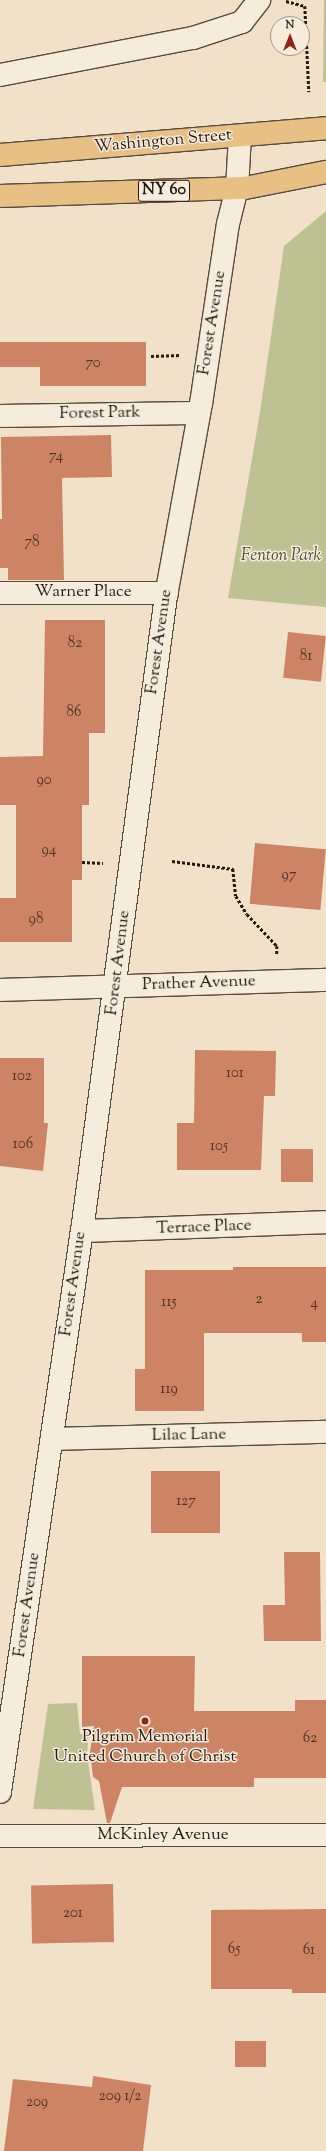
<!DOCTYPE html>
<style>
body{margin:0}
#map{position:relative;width:326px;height:2151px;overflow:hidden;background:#f0e1c8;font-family:"Sorts Mill Goudy",serif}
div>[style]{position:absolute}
.green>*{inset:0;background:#bec293}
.building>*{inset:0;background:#cc8465;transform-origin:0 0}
.path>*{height:2.5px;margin-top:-1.25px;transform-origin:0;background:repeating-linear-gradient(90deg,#241813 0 3px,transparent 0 5px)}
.roads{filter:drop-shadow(1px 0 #574a40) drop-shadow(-1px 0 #574a40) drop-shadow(0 1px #574a40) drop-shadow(0 -1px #574a40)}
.street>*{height:22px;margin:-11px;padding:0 11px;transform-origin:11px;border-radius:11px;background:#f5ecdb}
.secondary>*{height:22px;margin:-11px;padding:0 11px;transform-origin:11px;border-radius:11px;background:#f5ecdb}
.highway>*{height:22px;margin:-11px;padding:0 11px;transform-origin:11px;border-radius:11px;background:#e8c084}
.dots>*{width:11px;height:11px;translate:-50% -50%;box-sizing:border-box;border:2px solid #f5ecdb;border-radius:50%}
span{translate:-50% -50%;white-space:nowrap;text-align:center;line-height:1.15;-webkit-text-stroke:3px #f5ecdb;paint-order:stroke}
.number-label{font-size:15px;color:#4e3328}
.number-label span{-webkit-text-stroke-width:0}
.shield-label span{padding:1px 3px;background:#f5ecdb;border:1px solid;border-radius:3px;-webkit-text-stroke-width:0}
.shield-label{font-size:16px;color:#241813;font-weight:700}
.street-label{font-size:17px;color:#241813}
.park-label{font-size:17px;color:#524b39;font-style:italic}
.poi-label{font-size:17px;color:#241813}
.north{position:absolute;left:270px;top:16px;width:40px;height:40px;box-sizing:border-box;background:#f5ecdb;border:1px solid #a1978b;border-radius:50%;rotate:0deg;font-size:11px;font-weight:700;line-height:16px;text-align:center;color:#241813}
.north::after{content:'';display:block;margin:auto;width:14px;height:18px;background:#8f2418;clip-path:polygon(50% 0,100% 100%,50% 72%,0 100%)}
</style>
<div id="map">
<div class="green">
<div style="clip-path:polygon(324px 0,326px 0,326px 82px,323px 82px)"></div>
<div style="clip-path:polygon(326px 211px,326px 607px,228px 598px,260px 412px,284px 246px)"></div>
<div style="clip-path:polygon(77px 1703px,80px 1734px,89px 1732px,87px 1754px,95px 1810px,33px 1809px,48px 1704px)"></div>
</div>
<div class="building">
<div style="clip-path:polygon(0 342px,146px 342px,146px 386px,40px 386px,40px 367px,0 367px)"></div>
<div style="clip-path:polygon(111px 435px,112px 477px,62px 478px,64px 580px,8px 580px,8px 568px,0 568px,0 519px,2px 519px,1px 437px)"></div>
<div style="clip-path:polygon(45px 620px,105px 620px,105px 733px,89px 733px,89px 805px,82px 805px,82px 880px,72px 880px,72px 942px,0 942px,0 898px,16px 898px,16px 805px,0 805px,0 757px,43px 756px)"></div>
<div style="left:288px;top:632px;width:38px;height:46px;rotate:6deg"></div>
<div style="left:255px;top:843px;width:71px;height:61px;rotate:5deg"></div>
<div style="clip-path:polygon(195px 1050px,276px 1051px,275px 1096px,264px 1096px,261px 1170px,177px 1170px,177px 1123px,194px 1123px)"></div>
<div style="clip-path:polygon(0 1058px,44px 1058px,44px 1123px,48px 1123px,43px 1171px,0 1166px)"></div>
<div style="left:281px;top:1149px;width:32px;height:33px"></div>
<div style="clip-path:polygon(233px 1267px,326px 1267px,326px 1342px,302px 1342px,302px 1333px,204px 1333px,204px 1411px,135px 1411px,135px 1369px,145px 1369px,145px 1270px,233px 1270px)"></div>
<div style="left:151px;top:1471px;width:69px;height:62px"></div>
<div style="clip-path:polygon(284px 1552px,320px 1552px,321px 1641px,264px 1641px,263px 1605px,285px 1605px)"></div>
<div style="clip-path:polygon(82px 1656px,195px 1656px,194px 1711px,295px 1711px,295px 1700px,326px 1700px,326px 1778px,254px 1778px,254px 1787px,122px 1787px,110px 1823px,107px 1823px,99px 1781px,93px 1777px,90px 1752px,94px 1726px,82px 1727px)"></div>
<div style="left:113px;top:1884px;width:58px;height:82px;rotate:89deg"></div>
<div style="clip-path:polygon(326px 1909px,326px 1993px,292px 1993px,292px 1989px,211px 1989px,211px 1910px)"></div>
<div style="left:235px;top:2041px;width:31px;height:26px"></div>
<div style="clip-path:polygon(93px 2076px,151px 2085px,143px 2151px,4px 2151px,13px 2079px,92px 2087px)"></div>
</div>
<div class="path">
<div style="left:286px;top:1px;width:20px;rotate:15deg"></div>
<div style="left:305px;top:6px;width:86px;rotate:87.3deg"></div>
<div style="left:151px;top:356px;width:30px;rotate:-2deg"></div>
<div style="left:172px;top:861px;width:62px;rotate:7.5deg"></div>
<div style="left:233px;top:869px;width:27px;rotate:84deg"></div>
<div style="left:236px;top:896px;width:21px;rotate:59deg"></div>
<div style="left:247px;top:914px;width:44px;rotate:46.8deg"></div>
<div style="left:277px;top:946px;width:8px;rotate:90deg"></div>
<div style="left:82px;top:862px;width:21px;rotate:3deg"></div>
</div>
<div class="roads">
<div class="street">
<div style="left:0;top:416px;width:199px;rotate:-0.9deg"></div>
<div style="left:0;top:593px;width:167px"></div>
<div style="left:0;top:990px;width:326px;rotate:-1.8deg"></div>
<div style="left:82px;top:1231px;width:244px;rotate:-2.1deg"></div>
<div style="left:52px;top:1439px;width:274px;rotate:-1.5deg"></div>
<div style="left:0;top:1836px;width:326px;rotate:-0.2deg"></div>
</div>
<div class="secondary">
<div style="left:0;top:75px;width:197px;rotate:-10.9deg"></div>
<div style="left:193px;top:38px;width:52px;rotate:-18.1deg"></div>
<div style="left:242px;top:22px;width:28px;rotate:-52deg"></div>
<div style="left:0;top:1792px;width:582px;rotate:-81.7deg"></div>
<div style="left:84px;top:1216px;width:625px;rotate:-82.47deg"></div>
<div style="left:166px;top:596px;width:195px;rotate:-79.7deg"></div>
<div style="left:201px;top:404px;width:182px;rotate:-81.5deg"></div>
<div style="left:228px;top:224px;width:37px;rotate:-76deg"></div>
<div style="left:237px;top:188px;width:52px;rotate:-86.7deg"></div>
</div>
<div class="highway">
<div style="left:0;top:155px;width:327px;rotate:-4.7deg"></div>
<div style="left:0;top:196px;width:245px;rotate:-1.9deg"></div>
<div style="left:245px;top:188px;width:83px;rotate:-11.2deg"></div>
</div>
</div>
<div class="dots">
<div style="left:145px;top:1721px;background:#8f2418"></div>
</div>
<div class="number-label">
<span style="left:93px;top:364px">70</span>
<span style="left:56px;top:457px">74</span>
<span style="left:32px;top:543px">78</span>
<span style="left:75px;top:644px">82</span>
<span style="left:306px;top:657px">81</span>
<span style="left:74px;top:713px">86</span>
<span style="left:44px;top:781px">90</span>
<span style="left:49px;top:851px">94</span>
<span style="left:289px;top:876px">97</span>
<span style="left:36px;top:920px">98</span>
<span style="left:235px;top:1074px">101</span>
<span style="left:22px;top:1077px">102</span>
<span style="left:23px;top:1145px">106</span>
<span style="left:219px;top:1147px">105</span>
<span style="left:259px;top:1300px">2</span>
<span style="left:169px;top:1303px">115</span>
<span style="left:314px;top:1304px">4</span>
<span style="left:169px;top:1390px">119</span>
<span style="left:186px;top:1502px">127</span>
<span style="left:310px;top:1739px">62</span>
<span style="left:73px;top:1914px">201</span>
<span style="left:234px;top:1950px">65</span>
<span style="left:309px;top:1951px">61</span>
<span style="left:120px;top:2097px">209 1/2</span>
<span style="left:37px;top:2103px">209</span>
</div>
<div class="shield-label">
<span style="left:164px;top:191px">NY 60</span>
</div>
<div class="street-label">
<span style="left:163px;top:142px;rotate:-5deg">Washington Street</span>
<span style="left:213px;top:323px;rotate:-81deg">Forest Avenue</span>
<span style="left:100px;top:414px;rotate:-1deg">Forest Park</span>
<span style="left:83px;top:593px">Warner Place</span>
<span style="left:160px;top:642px;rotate:-82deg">Forest Avenue</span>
<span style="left:119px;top:963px;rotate:-83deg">Forest Avenue</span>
<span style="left:199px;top:984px;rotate:-2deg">Prather Avenue</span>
<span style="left:204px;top:1228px;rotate:-2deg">Terrace Place</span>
<span style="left:74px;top:1284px;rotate:-82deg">Forest Avenue</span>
<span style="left:189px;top:1436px;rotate:-1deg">Lilac Lane</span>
<span style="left:28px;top:1605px;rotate:-82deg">Forest Avenue</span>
<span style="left:163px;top:1836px">McKinley Avenue</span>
</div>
<div class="park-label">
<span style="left:281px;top:557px">Fenton Park</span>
</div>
<div class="poi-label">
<span style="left:145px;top:1748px">Pilgrim Memorial<br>United Church of Christ</span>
</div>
<div class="north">N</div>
</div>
